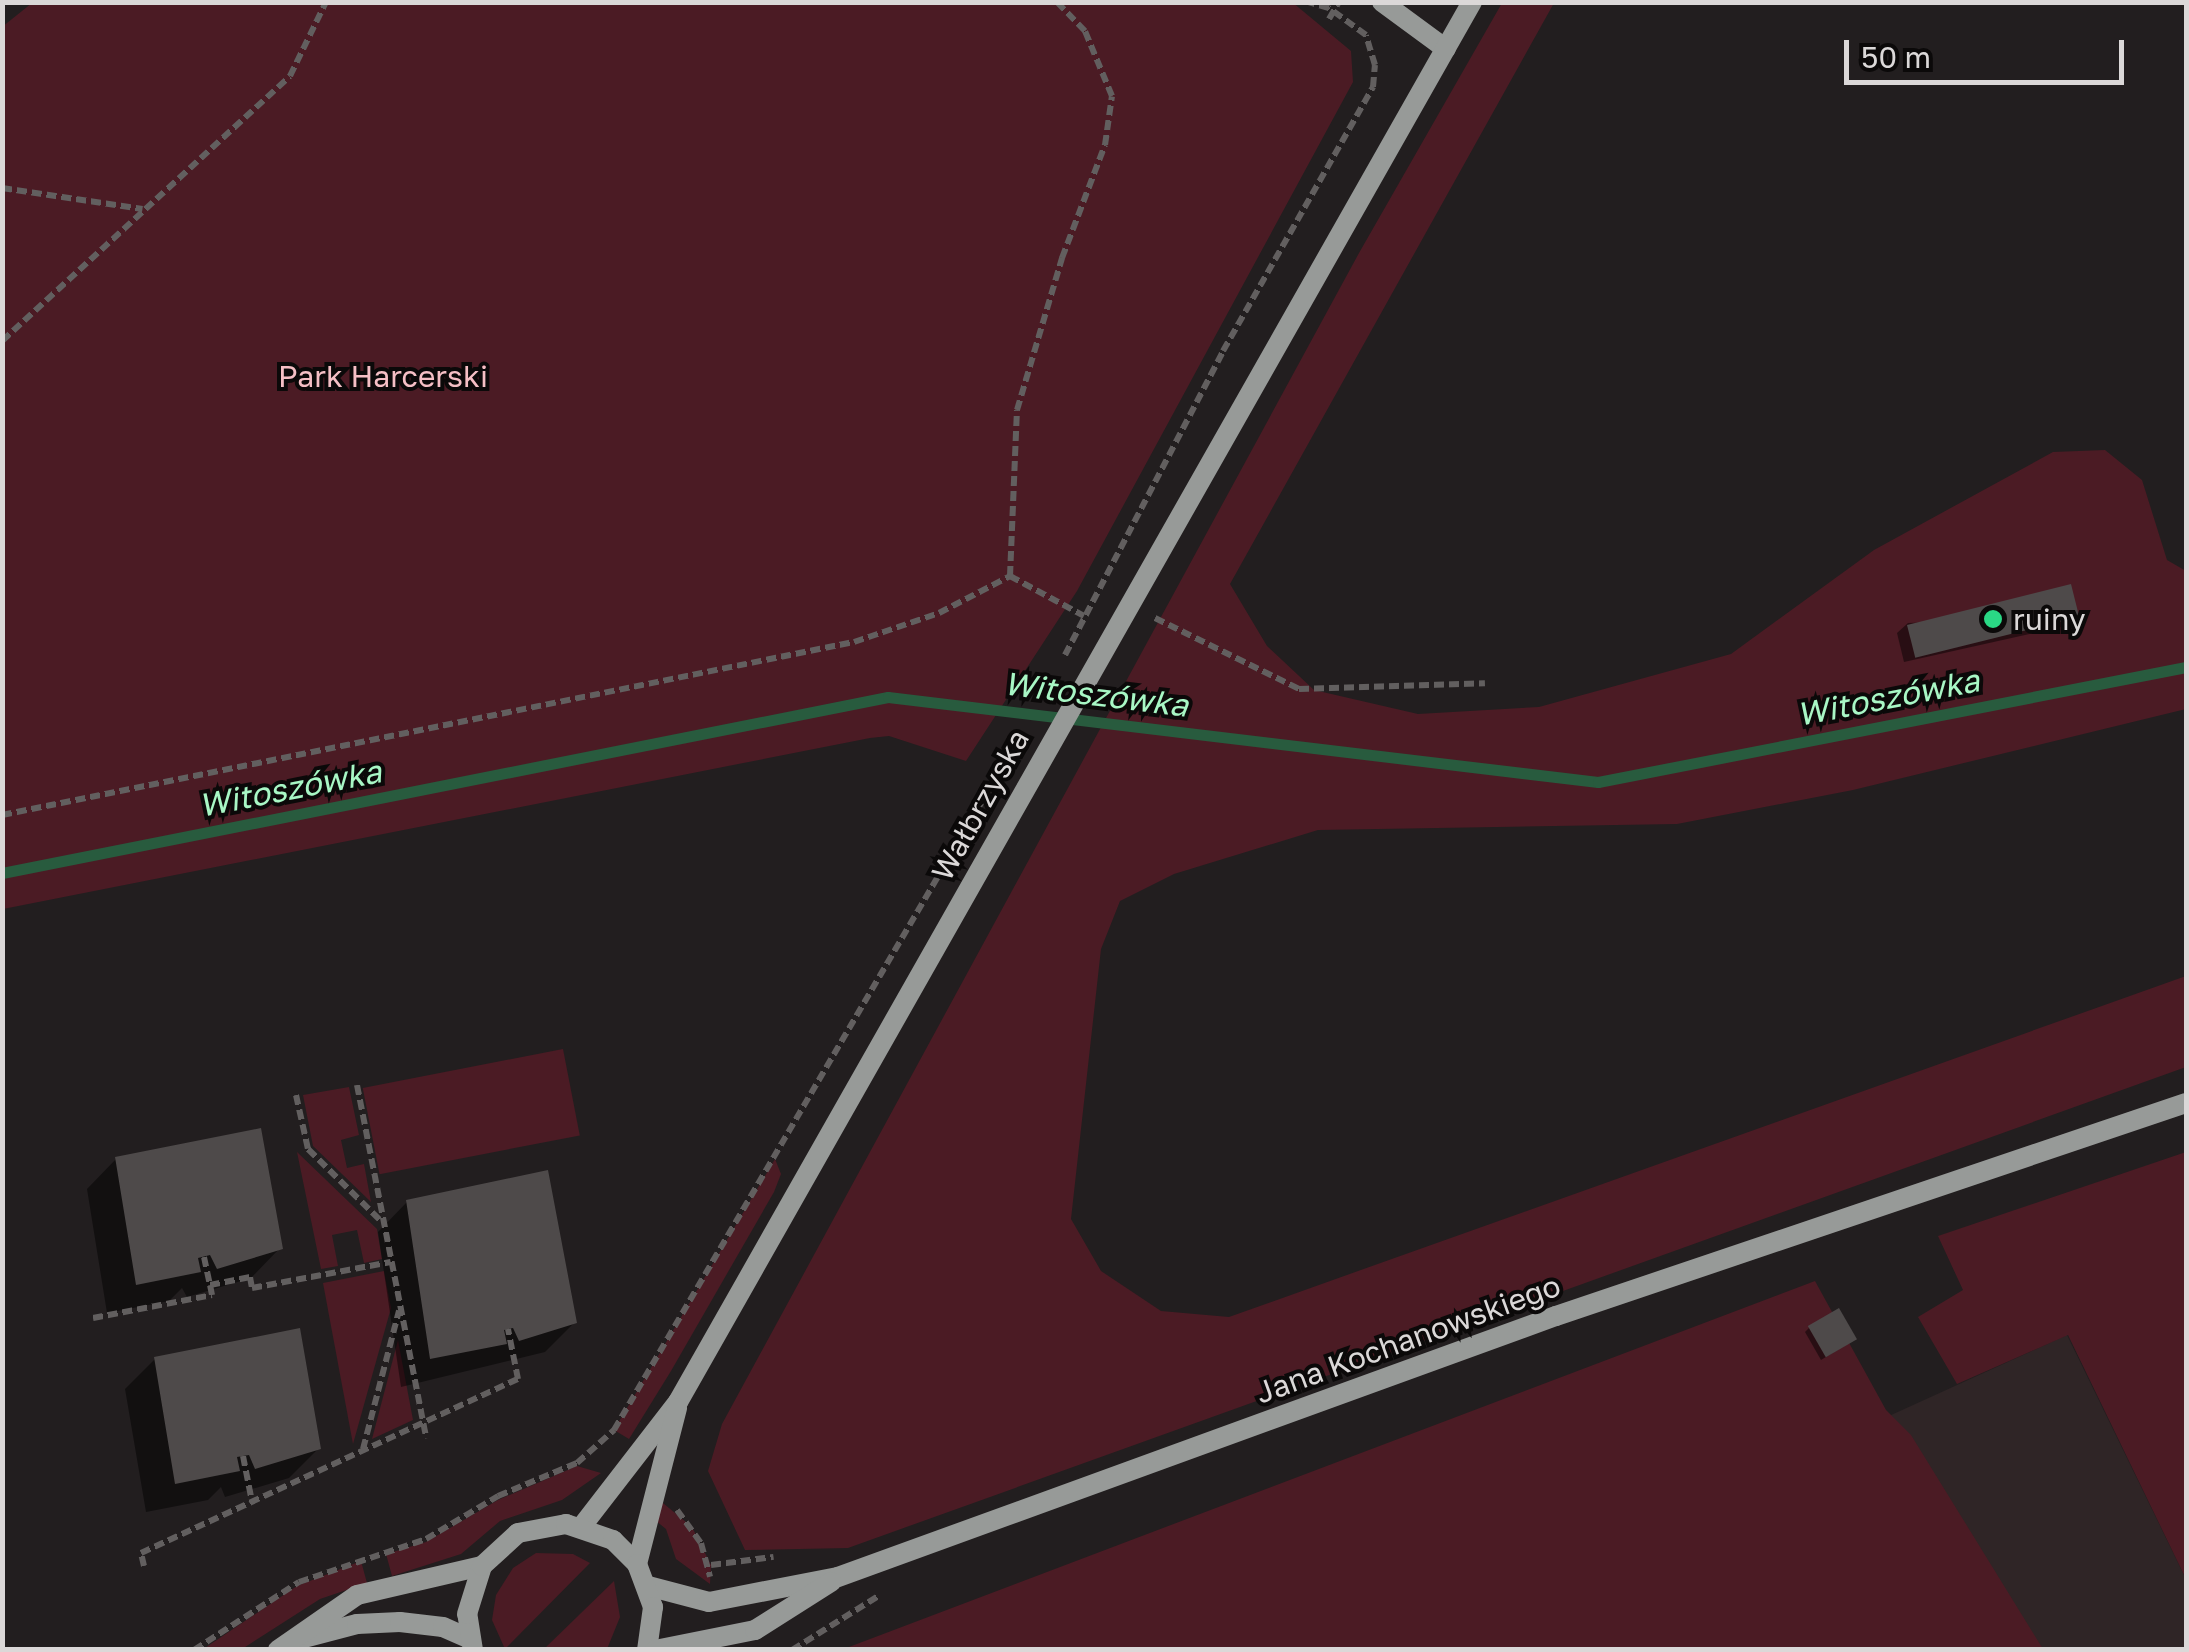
<!DOCTYPE html>
<meta charset="utf-8">
<style>
body{margin:0}
#map{position:relative;width:2189px;height:1652px;overflow:hidden;background:#221e1f;font-family:"Golos Text",sans-serif}
div>[style]{position:absolute}
.built>*{inset:0;background:#2f2526}
.green>*{inset:0;background:#4b1b24;transform-origin:0 0}
.shadow>*{inset:0;background:#0007}
.stream>*{height:11px;margin:-5.5px;padding:0 5.5px;transform-origin:5.5px;border-radius:5.5px;background:#285b3e}
.building>*{inset:0;background:#4e4a4a;transform-origin:0 0}
.path>*{height:6px;margin-top:-3px;transform-origin:0;background:repeating-linear-gradient(90deg,#625f5f 0 10px,transparent 0 15px)}
.secondary>*{height:20px;margin:-10px;padding:0 10px;transform-origin:10px;border-radius:10px;background:#979a98}
.dots>*{width:28px;height:28px;translate:-50% -50%;box-sizing:border-box;border:5px solid #0b0909;border-radius:50%}
span{translate:-50% -50%;white-space:nowrap;text-align:center;line-height:1.15;-webkit-text-stroke:8px #0b0909;paint-order:stroke}
.park-label{font-size:30px;color:#f5bfc5}
.poi-label{font-size:30px;color:#dbd8d8}
.left{translate:0 -50%;text-align:left}
.street-label{font-size:30px;color:#dbd8d8}
.water-label{font-size:32px;color:#a8f7c5;font-style:italic}
.frame{position:absolute;inset:0;border:5px solid #dbd8d8;pointer-events:none}
.scale{position:absolute;left:1844px;top:40px;width:280px;height:45px;box-sizing:border-box;border:5px solid #dbd8d8;border-top:0;padding-left:12px;font-size:30px;line-height:35px;white-space:nowrap;color:#dbd8d8;-webkit-text-stroke:8px #0b0909;paint-order:stroke}
</style>
<div id="map">
<div class="built">
<div style="clip-path:polygon(2067px 1335px,2186px 1579px,2186px 1649px,1452px 1650px,1889px 1416px)"></div>
</div>
<div class="green">
<div style="clip-path:polygon(1292px 2px,1351px 51px,1353px 82px,1077px 591px,966px 761px,889px 736px,870px 738px,3px 909px,2px 27px,32px 3px)"></div>
<div style="clip-path:polygon(1502px 3px,1554px 3px,1230px 584px,1267px 646px,1314px 690px,1418px 714px,1539px 707px,1731px 654px,1874px 550px,2053px 452px,2105px 450px,2142px 480px,2167px 560px,2186px 571px,2186px 709px,1853px 790px,1677px 824px,1318px 830px,1174px 874px,1120px 901px,1101px 949px,1071px 1219px,1101px 1271px,1161px 1311px,1229px 1317px,2186px 976px,2186px 1067px,848px 1548px,745px 1550px,708px 1471px,722px 1424px,1359px 253px)"></div>
<div style="left:563px;top:1049px;width:88px;height:204px;rotate:79deg"></div>
<div style="clip-path:polygon(349px 1087px,359px 1135px,341px 1140px,347px 1168px,364px 1164px,371px 1202px,313px 1146px,303px 1095px)"></div>
<div style="clip-path:polygon(297px 1152px,377px 1229px,382px 1259px,364px 1263px,357px 1230px,332px 1235px,338px 1266px,321px 1269px)"></div>
<div style="clip-path:polygon(2186px 1152px,2186px 1579px,2068px 1335px,1957px 1384px,1918px 1317px,1963px 1290px,1938px 1236px)"></div>
<div style="clip-path:polygon(775px 1159px,781px 1174px,774px 1192px,671px 1371px,629px 1439px,614px 1430px)"></div>
<div style="clip-path:polygon(384px 1271px,391px 1308px,353px 1444px,323px 1283px)"></div>
<div style="clip-path:polygon(1815px 1281px,1886px 1410px,1911px 1435px,2043px 1649px,841px 1650px)"></div>
<div style="clip-path:polygon(398px 1340px,413px 1420px,372px 1439px)"></div>
<div style="clip-path:polygon(577px 1466px,601px 1473px,562px 1500px,500px 1521px,461px 1554px,392px 1576px,386px 1554px,426px 1542px,498px 1500px)"></div>
<div style="clip-path:polygon(652px 1494px,692px 1527px,711px 1565px,710px 1584px,676px 1559px,666px 1529px,645px 1512px)"></div>
<div style="clip-path:polygon(536px 1553px,573px 1554px,590px 1563px,505px 1649px,492px 1620px,496px 1595px,513px 1568px)"></div>
<div style="clip-path:polygon(361px 1561px,367px 1583px,320px 1599px,242px 1649px,202px 1650px,297px 1586px)"></div>
<div style="clip-path:polygon(614px 1581px,620px 1617px,607px 1649px,544px 1649px)"></div>
</div>
<div class="shadow">
<div style="clip-path:polygon(2076px 616px,2066px 626px,1904px 662px,1897px 633px,1908px 623px)"></div>
<div style="clip-path:polygon(116px 1159px,280px 1248px,251px 1278px,187px 1297px,182px 1288px,169px 1301px,107px 1313px,87px 1189px)"></div>
<div style="clip-path:polygon(407px 1202px,575px 1322px,545px 1352px,401px 1387px,378px 1232px)"></div>
<div style="clip-path:polygon(1809px 1328px,1849px 1343px,1821px 1360px,1805px 1332px)"></div>
<div style="clip-path:polygon(155px 1359px,319px 1448px,289px 1478px,225px 1497px,221px 1487px,208px 1500px,146px 1512px,125px 1389px)"></div>
</div>
<div class="stream">
<div style="left:2px;top:873px;width:903px;rotate:-11.24deg"></div>
<div style="left:888px;top:697px;width:715px;rotate:6.83deg"></div>
<div style="left:1598px;top:782px;width:599px;rotate:-11.07deg"></div>
</div>
<div class="building">
<div style="left:2071px;top:584px;width:34px;height:169px;rotate:76deg"></div>
<div style="clip-path:polygon(261px 1128px,283px 1249px,217px 1269px,210px 1255px,198px 1258px,201px 1272px,136px 1285px,115px 1157px)"></div>
<div style="clip-path:polygon(548px 1170px,577px 1323px,519px 1341px,513px 1328px,504px 1330px,507px 1344px,430px 1359px,406px 1200px)"></div>
<div style="left:1839px;top:1308px;width:36px;height:36px;rotate:60deg"></div>
<div style="clip-path:polygon(300px 1328px,321px 1449px,255px 1469px,249px 1455px,237px 1457px,240px 1471px,175px 1484px,154px 1357px)"></div>
</div>
<div class="path">
<div style="left:1329px;top:19px;width:20px;rotate:-60deg"></div>
<div style="left:2px;top:188px;width:142px;rotate:8.5deg"></div>
<div style="left:2px;top:341px;width:391px;rotate:-42.6deg"></div>
<div style="left:290px;top:76px;width:82px;rotate:-64.1deg"></div>
<div style="left:1010px;top:576px;width:84px;rotate:28.4deg"></div>
<div style="left:1155px;top:618px;width:161px;rotate:26.2deg"></div>
<div style="left:1299px;top:689px;width:186px;rotate:-1.8deg"></div>
<div style="left:1065px;top:655px;width:343px;rotate:-62.5deg"></div>
<div style="left:1223px;top:351px;width:304px;rotate:-60.4deg"></div>
<div style="left:1373px;top:87px;width:22px;rotate:-85deg"></div>
<div style="left:1375px;top:65px;width:31px;rotate:-107deg"></div>
<div style="left:1366px;top:35px;width:46px;rotate:-143.9deg"></div>
<div style="left:1329px;top:8px;width:22px;rotate:-164deg"></div>
<div style="left:2px;top:815px;width:869px;rotate:-11.48deg"></div>
<div style="left:854px;top:642px;width:90px;rotate:-18.8deg"></div>
<div style="left:939px;top:613px;width:80px;rotate:-27.5deg"></div>
<div style="left:1010px;top:576px;width:166px;rotate:-87.6deg"></div>
<div style="left:1017px;top:410px;width:159px;rotate:-73.5deg"></div>
<div style="left:1062px;top:258px;width:121px;rotate:-69.2deg"></div>
<div style="left:1105px;top:145px;width:49px;rotate:-81.9deg"></div>
<div style="left:1112px;top:96px;width:70px;rotate:-112.6deg"></div>
<div style="left:1085px;top:31px;width:40px;rotate:-134deg"></div>
<div style="left:357px;top:1085px;width:360px;rotate:78.9deg"></div>
<div style="left:296px;top:1095px;width:55px;rotate:77.5deg"></div>
<div style="left:308px;top:1149px;width:103px;rotate:44.6deg"></div>
<div style="left:204px;top:1257px;width:29px;rotate:78deg"></div>
<div style="left:93px;top:1318px;width:121px;rotate:-10.9deg"></div>
<div style="left:212px;top:1295px;width:10px;rotate:-101deg"></div>
<div style="left:210px;top:1285px;width:41px;rotate:-11.3deg"></div>
<div style="left:250px;top:1277px;width:11px;rotate:80deg"></div>
<div style="left:252px;top:1288px;width:141px;rotate:-10.6deg"></div>
<div style="left:363px;top:1449px;width:143px;rotate:-75.4deg"></div>
<div style="left:243px;top:1456px;width:47px;rotate:78.9deg"></div>
<div style="left:677px;top:1510px;width:41px;rotate:54deg"></div>
<div style="left:701px;top:1543px;width:35px;rotate:75deg"></div>
<div style="left:711px;top:1565px;width:63px;rotate:-7.4deg"></div>
<div style="left:144px;top:1566px;width:13px;rotate:-103deg"></div>
<div style="left:141px;top:1553px;width:415px;rotate:-24.8deg"></div>
<div style="left:518px;top:1379px;width:51px;rotate:-101.3deg"></div>
<div style="left:194px;top:1650px;width:125px;rotate:-32.9deg"></div>
<div style="left:299px;top:1582px;width:134px;rotate:-18.7deg"></div>
<div style="left:426px;top:1539px;width:84px;rotate:-30.8deg"></div>
<div style="left:498px;top:1496px;width:86px;rotate:-22.7deg"></div>
<div style="left:577px;top:1463px;width:50px;rotate:-41.7deg"></div>
<div style="left:614px;top:1430px;width:735px;rotate:-59.66deg"></div>
<div style="left:792px;top:1650px;width:104px;rotate:-32deg"></div>
</div>
<div class="secondary">
<div style="left:1382px;top:2px;width:79px;rotate:36.3deg"></div>
<div style="left:582px;top:1526px;width:157px;rotate:-52.3deg"></div>
<div style="left:678px;top:1402px;width:1609px;rotate:-60.44deg"></div>
<div style="left:637px;top:1564px;width:161px;rotate:-75.6deg"></div>
<div style="left:648px;top:1586px;width:63px;rotate:14.7deg"></div>
<div style="left:709px;top:1602px;width:131px;rotate:-11deg"></div>
<div style="left:838px;top:1577px;width:764px;rotate:-19.98deg"></div>
<div style="left:1556px;top:1316px;width:665px;rotate:-18.68deg"></div>
<div style="left:296px;top:1640px;width:63px;rotate:-14.7deg"></div>
<div style="left:357px;top:1624px;width:43px;rotate:-2.7deg"></div>
<div style="left:400px;top:1622px;width:43px;rotate:6.6deg"></div>
<div style="left:443px;top:1627px;width:30px;rotate:24deg"></div>
<div style="left:278px;top:1650px;width:96px;rotate:-34.8deg"></div>
<div style="left:357px;top:1595px;width:128px;rotate:-13.1deg"></div>
<div style="left:473px;top:1650px;width:36px;rotate:-99deg"></div>
<div style="left:467px;top:1614px;width:50px;rotate:-72.6deg"></div>
<div style="left:482px;top:1566px;width:49px;rotate:-42.5deg"></div>
<div style="left:518px;top:1533px;width:49px;rotate:-10.6deg"></div>
<div style="left:566px;top:1524px;width:50px;rotate:18.8deg"></div>
<div style="left:613px;top:1540px;width:34px;rotate:45deg"></div>
<div style="left:637px;top:1564px;width:46px;rotate:69.6deg"></div>
<div style="left:653px;top:1607px;width:43px;rotate:97.9deg"></div>
<div style="left:655px;top:1650px;width:102px;rotate:-11.3deg"></div>
<div style="left:755px;top:1630px;width:90px;rotate:-32.3deg"></div>
</div>
<div class="dots">
<div style="left:1993px;top:619px;background:#2ad885"></div>
</div>
<div class="park-label">
<span style="left:383px;top:376px">Park Harcerski</span>
</div>
<div class="poi-label">
<span class="left" style="left:2013px;top:619px">ruiny</span>
</div>
<div class="street-label">
<span style="left:980px;top:805px;rotate:-61deg">Wałbrzyska</span>
<span style="left:1408px;top:1339px;rotate:-20deg">Jana Kochanowskiego</span>
</div>
<div class="water-label">
<span style="left:1096px;top:694px;rotate:7deg">Witoszówka</span>
<span style="left:1888px;top:697px;rotate:-11deg">Witoszówka</span>
<span style="left:290px;top:788px;rotate:-11deg">Witoszówka</span>
</div>
<div class="frame"></div>
<div class="scale">50 m</div>
</div>
